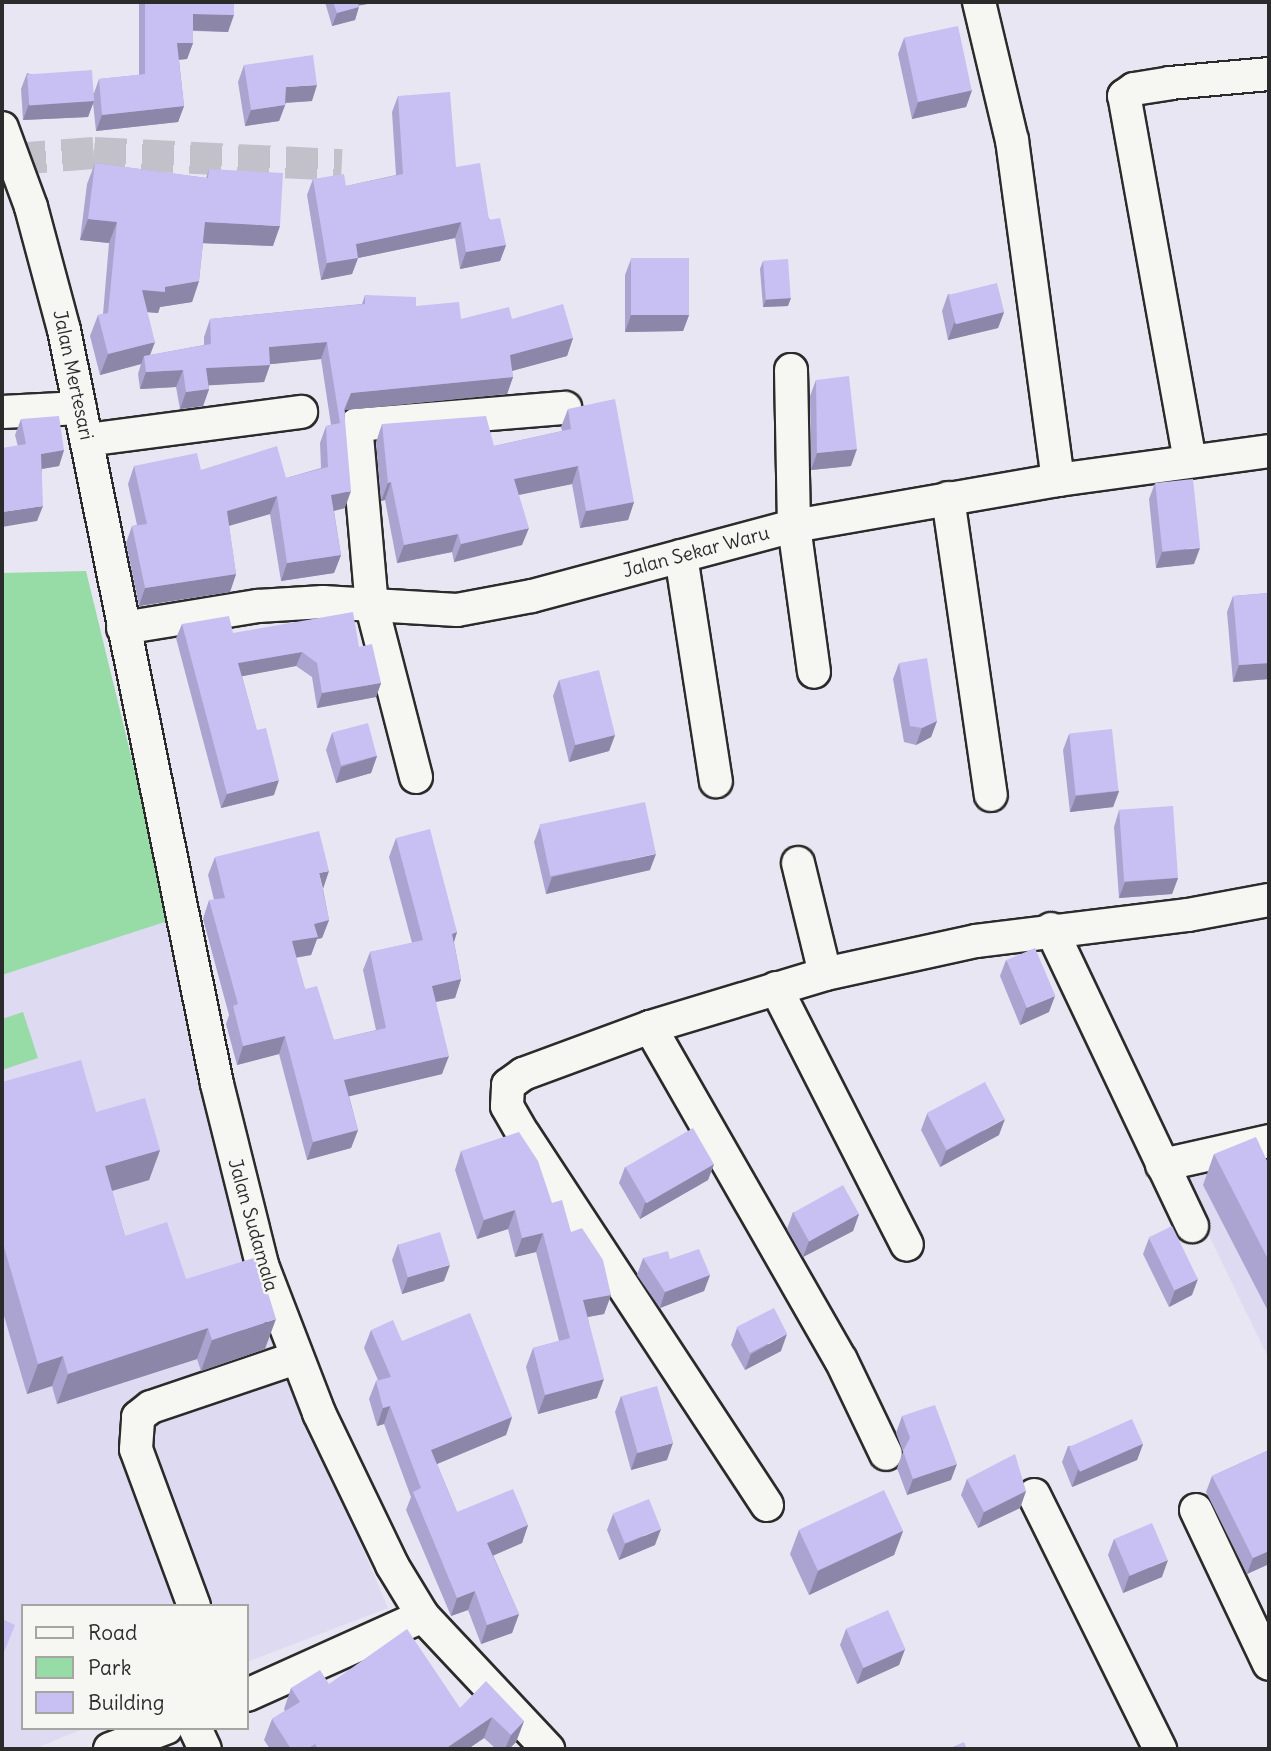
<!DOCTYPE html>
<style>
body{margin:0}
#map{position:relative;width:1271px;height:1751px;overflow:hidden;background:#e8e6f2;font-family:Delius,sans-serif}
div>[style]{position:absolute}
.built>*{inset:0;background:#dedaf2}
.green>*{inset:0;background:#97dba7}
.minor-tunnel>*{height:32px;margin-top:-16px;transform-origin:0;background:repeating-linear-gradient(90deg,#c2c1ca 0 32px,transparent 0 48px)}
.roads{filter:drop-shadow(2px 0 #2b2b2b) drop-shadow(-2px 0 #2b2b2b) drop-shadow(0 2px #2b2b2b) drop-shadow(0 -2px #2b2b2b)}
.minor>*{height:32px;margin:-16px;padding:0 16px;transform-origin:16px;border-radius:16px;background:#f6f6f2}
.wall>*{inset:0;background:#aca4d0}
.shaded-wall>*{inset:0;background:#8c86a9}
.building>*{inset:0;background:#c8bff2;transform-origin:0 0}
span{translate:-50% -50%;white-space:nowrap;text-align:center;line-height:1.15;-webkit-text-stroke:5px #f6f6f2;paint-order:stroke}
.street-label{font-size:19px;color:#2b2b2b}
.frame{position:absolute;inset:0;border:4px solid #2b2b2b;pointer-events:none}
.legend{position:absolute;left:21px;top:1604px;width:228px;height:126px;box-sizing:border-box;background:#f6f6f2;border:2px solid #a5a5a2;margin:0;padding:9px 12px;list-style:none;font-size:21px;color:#2b2b2b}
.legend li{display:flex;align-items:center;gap:14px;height:35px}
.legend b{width:35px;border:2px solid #a5a5a2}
</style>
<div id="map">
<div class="built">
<div style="clip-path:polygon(171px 920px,323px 1455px,388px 1608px,247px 1662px,247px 1606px,23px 1606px,23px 1728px,85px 1728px,34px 1749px,2px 1749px,2px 975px)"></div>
<div style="clip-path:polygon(1269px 1149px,1269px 1359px,1177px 1170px)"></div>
</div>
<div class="green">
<div style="clip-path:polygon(86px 571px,171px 920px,2px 975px,2px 573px)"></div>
<div style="clip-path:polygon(23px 1012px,38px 1058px,2px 1070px,2px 1019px)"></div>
</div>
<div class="minor-tunnel">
<div style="left:14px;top:159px;width:80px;rotate:-4.3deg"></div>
<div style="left:94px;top:153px;width:248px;rotate:2.8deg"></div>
</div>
<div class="roads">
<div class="minor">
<div style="left:979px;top:2px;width:142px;rotate:76.6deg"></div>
<div style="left:1012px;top:140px;width:343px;rotate:82.3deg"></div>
<div style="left:2px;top:128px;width:84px;rotate:69.8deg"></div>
<div style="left:31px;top:207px;width:127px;rotate:75deg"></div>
<div style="left:64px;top:330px;width:769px;rotate:78.53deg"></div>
<div style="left:217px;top:1084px;width:187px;rotate:76deg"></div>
<div style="left:262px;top:1265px;width:159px;rotate:68.9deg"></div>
<div style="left:319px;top:1413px;width:169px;rotate:64.3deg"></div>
<div style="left:392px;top:1565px;width:60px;rotate:58.7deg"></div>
<div style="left:423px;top:1616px;width:183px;rotate:46.8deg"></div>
<div style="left:791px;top:370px;width:156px;rotate:88.9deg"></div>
<div style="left:794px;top:526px;width:147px;rotate:82.2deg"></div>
<div style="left:2px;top:412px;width:78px;rotate:-2.9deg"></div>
<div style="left:87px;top:440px;width:216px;rotate:-7.5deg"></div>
<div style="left:1190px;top:461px;width:371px;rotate:-100.2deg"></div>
<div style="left:1124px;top:96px;width:12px;rotate:-35deg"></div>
<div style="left:1134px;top:89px;width:36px;rotate:-9deg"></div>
<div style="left:1170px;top:83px;width:99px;rotate:-5.2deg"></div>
<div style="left:948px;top:498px;width:300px;rotate:81.8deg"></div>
<div style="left:681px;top:556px;width:228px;rotate:81.2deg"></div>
<div style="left:123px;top:628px;width:137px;rotate:-9.3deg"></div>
<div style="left:258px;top:606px;width:65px;rotate:-3.5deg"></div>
<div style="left:323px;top:602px;width:134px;rotate:3.4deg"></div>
<div style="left:457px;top:610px;width:76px;rotate:-10.6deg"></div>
<div style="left:532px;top:596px;width:271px;rotate:-15deg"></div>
<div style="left:794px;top:526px;width:268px;rotate:-9.9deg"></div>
<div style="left:1058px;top:480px;width:213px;rotate:-7.8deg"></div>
<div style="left:416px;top:777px;width:176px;rotate:-104.5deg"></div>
<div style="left:372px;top:607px;width:183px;rotate:-95deg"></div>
<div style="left:356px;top:425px;width:210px;rotate:-4.7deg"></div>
<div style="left:798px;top:863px;width:114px;rotate:76.3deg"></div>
<div style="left:1051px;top:929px;width:329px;rotate:64.6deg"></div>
<div style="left:776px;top:988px;width:288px;rotate:63deg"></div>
<div style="left:650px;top:1027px;width:384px;rotate:60.2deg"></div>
<div style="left:841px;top:1360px;width:104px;rotate:64.4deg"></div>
<div style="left:1162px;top:1165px;width:110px;rotate:-12.6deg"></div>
<div style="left:1034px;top:1495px;width:284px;rotate:63.6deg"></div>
<div style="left:767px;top:1505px;width:444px;rotate:-123.3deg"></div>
<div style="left:523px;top:1134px;width:32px;rotate:-120deg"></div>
<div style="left:507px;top:1106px;width:21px;rotate:-87deg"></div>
<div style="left:508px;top:1085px;width:19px;rotate:-36deg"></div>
<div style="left:523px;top:1074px;width:135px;rotate:-20.3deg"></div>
<div style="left:650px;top:1027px;width:183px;rotate:-16.8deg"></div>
<div style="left:825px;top:974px;width:155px;rotate:-12.3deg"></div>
<div style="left:976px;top:941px;width:214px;rotate:-7deg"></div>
<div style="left:1188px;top:915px;width:82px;rotate:-10.5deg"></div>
<div style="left:1196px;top:1510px;width:170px;rotate:64.6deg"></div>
<div style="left:194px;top:1606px;width:167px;rotate:-110.3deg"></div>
<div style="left:136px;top:1449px;width:32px;rotate:-86deg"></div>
<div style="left:138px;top:1417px;width:16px;rotate:-38deg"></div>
<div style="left:151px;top:1407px;width:153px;rotate:-18.7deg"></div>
<div style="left:247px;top:1695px;width:193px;rotate:-24.2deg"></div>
<div style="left:195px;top:1728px;width:23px;rotate:65deg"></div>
<div style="left:110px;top:1749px;width:60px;rotate:-20.6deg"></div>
</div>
</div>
<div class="wall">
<div style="clip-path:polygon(139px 2px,234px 2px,228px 32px,193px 31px,193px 43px,187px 59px,179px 60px,184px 106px,178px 122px,96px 131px,93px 103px,88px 117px,23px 120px,21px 89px,27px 73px,94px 93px,99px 79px,139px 75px)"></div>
<div style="clip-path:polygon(325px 2px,379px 2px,359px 5px,355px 20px,332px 26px)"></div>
<div style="clip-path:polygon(904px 38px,972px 90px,966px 107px,912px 119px,898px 54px)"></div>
<div style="clip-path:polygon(244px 65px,312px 101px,286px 103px,279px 121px,245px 126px,238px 82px)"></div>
<div style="clip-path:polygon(398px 96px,456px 167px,506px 245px,500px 261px,460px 269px,455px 238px,358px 258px,352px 274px,321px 280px,307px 195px,313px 179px,346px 186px,396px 175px,392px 112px)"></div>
<div style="clip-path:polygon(95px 163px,206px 178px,209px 169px,273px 246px,203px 243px,199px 281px,192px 302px,160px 307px,158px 313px,147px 312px,150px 355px,204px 345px,204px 337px,210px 319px,362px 304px,365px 295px,416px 306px,461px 319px,512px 319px,573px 338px,567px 356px,512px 371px,513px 377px,507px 394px,345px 410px,345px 508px,334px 511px,341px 555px,334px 573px,281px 581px,270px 514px,229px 526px,236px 574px,230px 592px,139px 606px,126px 543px,132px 526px,137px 525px,128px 484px,134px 466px,201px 470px,286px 478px,321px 468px,320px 443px,326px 426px,331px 425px,321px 359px,270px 364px,264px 382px,209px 385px,209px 389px,203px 406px,180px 409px,176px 387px,140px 389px,138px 374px,141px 364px,100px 375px,90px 336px,98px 315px,103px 314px,109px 243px,80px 240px,87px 184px)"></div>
<div style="clip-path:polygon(631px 259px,689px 315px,683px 331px,625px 332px,625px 275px)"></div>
<div style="clip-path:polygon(763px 261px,788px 306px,763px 307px,760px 269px)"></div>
<div style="clip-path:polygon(948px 294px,1004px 312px,998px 328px,948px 340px,942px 311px)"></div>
<div style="clip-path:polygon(816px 380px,851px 466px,811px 470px,810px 396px)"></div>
<div style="clip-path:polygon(568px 409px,634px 502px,628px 520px,580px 528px,572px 484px,519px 495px,522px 545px,454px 562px,452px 552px,397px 563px,385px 500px,381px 501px,376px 442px,382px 424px,494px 446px,562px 431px,561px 427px)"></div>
<div style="clip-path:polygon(21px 419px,64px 450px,59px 466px,42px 469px,37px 521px,15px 435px)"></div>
<div style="clip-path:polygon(1155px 483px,1194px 564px,1156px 568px,1149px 499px)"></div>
<div style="clip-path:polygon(1269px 593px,1269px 679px,1233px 682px,1227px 612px,1233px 596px)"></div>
<div style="clip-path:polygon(182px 624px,233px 633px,359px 647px,381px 683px,376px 697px,317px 708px,312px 677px,296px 666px,242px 676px,274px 795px,221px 808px,176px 638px)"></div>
<div style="clip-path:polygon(899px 663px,937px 721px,931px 737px,916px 745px,904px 742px,893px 679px)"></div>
<div style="clip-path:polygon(559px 680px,615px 735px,609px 751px,569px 762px,553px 696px)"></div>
<div style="clip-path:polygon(332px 733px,377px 756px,371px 773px,336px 783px,326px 750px)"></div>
<div style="clip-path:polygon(1069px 734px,1119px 791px,1113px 807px,1070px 812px,1063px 750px)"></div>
<div style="clip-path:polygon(1119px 810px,1178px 878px,1172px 894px,1119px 898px,1114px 827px)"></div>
<div style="clip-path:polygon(540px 826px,650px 870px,546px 894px,534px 842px)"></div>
<div style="clip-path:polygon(396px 838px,457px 932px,454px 942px,461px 979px,455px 998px,436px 1002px,442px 1074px,349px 1096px,358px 1130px,351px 1148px,307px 1160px,279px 1054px,237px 1065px,226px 1024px,229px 1015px,203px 919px,209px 900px,214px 900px,208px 875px,215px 857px,323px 889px,329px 920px,322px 938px,317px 939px,311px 955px,296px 958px,305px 989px,334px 1040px,376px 1030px,363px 970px,370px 952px,412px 943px,389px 857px)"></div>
<div style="clip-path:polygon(1006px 960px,1049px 1012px,1020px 1025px,1000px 976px)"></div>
<div style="clip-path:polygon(2px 1082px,96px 1112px,160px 1150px,149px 1180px,112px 1191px,125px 1236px,186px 1279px,265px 1349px,201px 1371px,197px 1359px,57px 1404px,52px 1386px,27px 1394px,2px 1309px)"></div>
<div style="clip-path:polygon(927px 1114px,999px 1135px,940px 1167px,921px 1130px)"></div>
<div style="clip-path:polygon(461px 1151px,552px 1203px,611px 1295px,604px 1314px,588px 1317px,597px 1398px,538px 1414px,526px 1367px,533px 1348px,559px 1341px,536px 1252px,515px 1257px,508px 1229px,477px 1239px,455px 1170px)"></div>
<div style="clip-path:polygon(1214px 1154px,1269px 1165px,1269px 1313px,1203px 1185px)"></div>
<div style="clip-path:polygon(714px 1164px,708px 1180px,640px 1219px,619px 1183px,625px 1167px)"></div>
<div style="clip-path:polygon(793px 1212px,859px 1214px,853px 1231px,803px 1257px,787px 1229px)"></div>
<div style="clip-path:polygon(1149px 1238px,1192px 1295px,1169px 1307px,1143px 1254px)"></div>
<div style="clip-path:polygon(398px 1244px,444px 1281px,402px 1294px,392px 1260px)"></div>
<div style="clip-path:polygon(643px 1258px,670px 1259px,710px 1275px,704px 1291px,660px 1308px,637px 1275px)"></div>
<div style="clip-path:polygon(737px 1328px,781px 1351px,745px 1370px,731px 1345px)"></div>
<div style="clip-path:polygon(371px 1330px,402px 1341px,512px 1417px,506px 1435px,437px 1464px,457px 1512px,528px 1525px,522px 1543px,493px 1555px,519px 1614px,512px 1633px,481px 1644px,468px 1610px,451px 1616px,406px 1510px,411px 1497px,384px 1424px,377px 1426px,369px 1399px,376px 1381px,378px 1380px,364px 1348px)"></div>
<div style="clip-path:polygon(621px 1396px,667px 1460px,631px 1470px,615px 1412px)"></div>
<div style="clip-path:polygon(902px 1416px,951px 1480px,907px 1495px,897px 1468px,903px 1452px,896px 1433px)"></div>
<div style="clip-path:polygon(1143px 1444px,1137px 1460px,1072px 1487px,1062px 1462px,1068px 1446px)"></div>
<div style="clip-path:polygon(1269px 1450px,1269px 1564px,1247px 1574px,1206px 1492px,1212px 1476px)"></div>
<div style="clip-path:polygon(967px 1479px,1026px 1491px,1020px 1508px,978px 1528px,961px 1495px)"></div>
<div style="clip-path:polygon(613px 1514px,655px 1545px,619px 1560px,607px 1530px)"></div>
<div style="clip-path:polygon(799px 1530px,903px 1531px,894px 1555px,809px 1595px,790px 1554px)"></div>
<div style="clip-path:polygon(1114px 1539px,1162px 1577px,1123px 1593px,1108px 1555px)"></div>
<div style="clip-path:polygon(846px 1629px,905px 1649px,899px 1665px,857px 1684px,840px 1645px)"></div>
<div style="clip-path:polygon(329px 1684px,460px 1708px,524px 1721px,516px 1742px,509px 1749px,496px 1749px,484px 1738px,468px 1749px,270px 1749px,264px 1740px,272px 1719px,285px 1711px,284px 1709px,291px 1688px)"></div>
</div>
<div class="shaded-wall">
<div style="clip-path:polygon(353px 2px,379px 2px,351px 7px)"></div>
<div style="clip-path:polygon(359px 7px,355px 20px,332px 26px,337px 13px)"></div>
<div style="clip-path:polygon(193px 14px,234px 15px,228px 32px,187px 30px)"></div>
<div style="clip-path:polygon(177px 43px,193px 43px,187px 59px,171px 60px)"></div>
<div style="clip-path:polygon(317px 85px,312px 101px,280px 103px,286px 87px)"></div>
<div style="clip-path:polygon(972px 90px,966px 107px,912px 119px,918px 102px)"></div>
<div style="clip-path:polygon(94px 101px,88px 117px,23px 120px,29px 104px)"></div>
<div style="clip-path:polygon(285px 105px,279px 121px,245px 126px,251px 110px)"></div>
<div style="clip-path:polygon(184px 106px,178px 122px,96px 131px,102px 115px)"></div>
<div style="clip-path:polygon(88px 219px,117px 222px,109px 243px,80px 240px)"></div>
<div style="clip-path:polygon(205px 222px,280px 226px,273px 246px,198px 243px)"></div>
<div style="clip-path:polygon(461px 222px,455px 238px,358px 258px,352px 274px,321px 280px,327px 263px,356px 244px)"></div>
<div style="clip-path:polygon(506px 245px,500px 261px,460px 269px,466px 252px)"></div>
<div style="clip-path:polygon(199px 281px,192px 302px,160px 307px,158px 313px,134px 311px,142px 290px)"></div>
<div style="clip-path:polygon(791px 298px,788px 306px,763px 307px,766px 299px)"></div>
<div style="clip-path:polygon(1004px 312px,998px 328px,948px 340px,954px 323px)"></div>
<div style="clip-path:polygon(631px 315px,689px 315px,683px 331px,625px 332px)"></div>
<div style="clip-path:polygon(573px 338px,567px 356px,504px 373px,510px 355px)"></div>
<div style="clip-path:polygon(155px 342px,147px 363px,144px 356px,141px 364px,100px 375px,108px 354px)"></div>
<div style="clip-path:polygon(327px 342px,321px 359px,263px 365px,269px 347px)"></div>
<div style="clip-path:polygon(270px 365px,264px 382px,199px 386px,206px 368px)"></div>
<div style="clip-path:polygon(183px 370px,176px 387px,140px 389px,146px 372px)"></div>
<div style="clip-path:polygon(513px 377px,507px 394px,345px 410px,340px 422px,351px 393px)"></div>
<div style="clip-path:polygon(209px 389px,203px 406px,180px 409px,186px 392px)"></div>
<div style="clip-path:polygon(857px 449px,851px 466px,811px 470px,817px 453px)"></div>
<div style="clip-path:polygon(64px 450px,59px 466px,35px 470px,41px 454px)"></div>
<div style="clip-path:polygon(578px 466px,572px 484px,508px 497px,514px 479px)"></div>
<div style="clip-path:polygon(391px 482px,385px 500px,381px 501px,388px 483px)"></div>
<div style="clip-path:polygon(351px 491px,345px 508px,325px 513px,331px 495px)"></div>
<div style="clip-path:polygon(277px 496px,270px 514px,221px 528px,227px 511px)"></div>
<div style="clip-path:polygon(634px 502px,628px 520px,580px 528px,586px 511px)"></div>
<div style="clip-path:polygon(43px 506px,37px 521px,2px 527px,2px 512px)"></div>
<div style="clip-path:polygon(529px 528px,522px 545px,454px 562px,461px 544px)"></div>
<div style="clip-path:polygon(458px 534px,452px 552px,397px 563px,404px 545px)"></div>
<div style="clip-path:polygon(1200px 548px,1194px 564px,1156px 568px,1162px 552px)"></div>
<div style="clip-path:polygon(341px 555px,334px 573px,281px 581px,287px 563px)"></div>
<div style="clip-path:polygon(236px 574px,230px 592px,139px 606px,145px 588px)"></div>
<div style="clip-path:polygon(302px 652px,296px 666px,233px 678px,238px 663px)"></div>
<div style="clip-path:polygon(1269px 663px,1269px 679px,1233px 682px,1239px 665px)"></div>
<div style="clip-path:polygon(381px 683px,376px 697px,317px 708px,322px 693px)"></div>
<div style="clip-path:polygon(937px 721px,931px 737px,916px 745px,922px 728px)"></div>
<div style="clip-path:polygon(615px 735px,609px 751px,569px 762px,575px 745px)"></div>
<div style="clip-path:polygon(377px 756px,371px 773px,336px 783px,341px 767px)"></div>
<div style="clip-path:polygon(279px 780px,274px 795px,221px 808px,227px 794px)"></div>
<div style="clip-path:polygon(1119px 791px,1113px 807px,1070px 812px,1076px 796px)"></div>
<div style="clip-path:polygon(656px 854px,650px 870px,546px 894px,552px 877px)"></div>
<div style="clip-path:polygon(329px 871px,323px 889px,319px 873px)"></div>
<div style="clip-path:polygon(1178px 878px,1172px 894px,1119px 898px,1125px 882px)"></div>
<div style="clip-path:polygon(329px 920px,322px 938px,317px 939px,311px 955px,285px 959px,292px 941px,314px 924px)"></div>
<div style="clip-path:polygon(457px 932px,451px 951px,452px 934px)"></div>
<div style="clip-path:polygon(461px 979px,455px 998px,425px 1004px,432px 986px)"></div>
<div style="clip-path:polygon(1055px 996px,1049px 1012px,1020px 1025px,1026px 1008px)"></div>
<div style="clip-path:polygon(285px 1036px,279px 1054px,237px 1065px,243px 1046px)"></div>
<div style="clip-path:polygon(449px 1056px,442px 1074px,338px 1099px,344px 1080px)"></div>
<div style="clip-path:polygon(1005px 1119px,999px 1135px,940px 1167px,946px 1151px)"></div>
<div style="clip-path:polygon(358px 1130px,351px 1148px,307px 1160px,313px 1142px)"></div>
<div style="clip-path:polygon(160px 1150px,149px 1180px,94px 1196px,105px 1166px)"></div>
<div style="clip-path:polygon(714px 1164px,708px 1180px,640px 1219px,645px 1203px)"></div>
<div style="clip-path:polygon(515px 1210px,508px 1229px,477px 1239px,484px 1220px)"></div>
<div style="clip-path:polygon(859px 1214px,853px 1231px,803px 1257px,809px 1241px)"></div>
<div style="clip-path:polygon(543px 1233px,536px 1252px,515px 1257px,522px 1238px)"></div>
<div style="clip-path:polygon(450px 1265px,444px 1281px,402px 1294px,408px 1277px)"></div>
<div style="clip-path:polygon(710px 1275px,704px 1291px,660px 1308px,665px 1292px)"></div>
<div style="clip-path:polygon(1198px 1279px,1192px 1295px,1169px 1307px,1175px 1290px)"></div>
<div style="clip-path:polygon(611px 1295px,604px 1314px,576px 1319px,583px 1300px)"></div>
<div style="clip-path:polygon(276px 1319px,265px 1349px,201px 1371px,212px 1340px)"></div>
<div style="clip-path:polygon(208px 1328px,197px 1359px,57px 1404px,68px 1374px)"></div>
<div style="clip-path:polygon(787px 1334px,781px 1351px,745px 1370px,751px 1354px)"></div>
<div style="clip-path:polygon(63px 1356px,52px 1386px,27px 1394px,38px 1364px)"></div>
<div style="clip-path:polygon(604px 1379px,597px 1398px,538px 1414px,545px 1395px)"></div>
<div style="clip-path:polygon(390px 1406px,384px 1424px,377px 1426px,383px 1408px)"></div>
<div style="clip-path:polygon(512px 1417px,506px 1435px,425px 1469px,431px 1450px)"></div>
<div style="clip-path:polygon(673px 1443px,667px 1460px,631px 1470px,637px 1453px)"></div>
<div style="clip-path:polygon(1143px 1444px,1137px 1460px,1072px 1487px,1078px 1470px)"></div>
<div style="clip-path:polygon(957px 1464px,951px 1480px,907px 1495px,913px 1479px)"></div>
<div style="clip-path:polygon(1026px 1491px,1020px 1508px,978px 1528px,984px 1512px)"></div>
<div style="clip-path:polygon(528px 1525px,522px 1543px,481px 1561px,487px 1543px)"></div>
<div style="clip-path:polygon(661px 1529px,655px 1545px,619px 1560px,625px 1544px)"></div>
<div style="clip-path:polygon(903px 1531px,894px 1555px,809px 1595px,818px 1571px)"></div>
<div style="clip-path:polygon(1269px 1551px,1269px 1564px,1247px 1574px,1253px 1558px)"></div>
<div style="clip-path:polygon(1168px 1560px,1162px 1577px,1123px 1593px,1129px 1576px)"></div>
<div style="clip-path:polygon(475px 1591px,468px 1610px,451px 1616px,457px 1598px)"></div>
<div style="clip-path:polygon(519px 1614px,512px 1633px,481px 1644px,487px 1625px)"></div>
<div style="clip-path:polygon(905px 1649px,899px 1665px,857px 1684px,863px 1668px)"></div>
<div style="clip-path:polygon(492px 1717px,484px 1738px,468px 1749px,445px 1749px)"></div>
<div style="clip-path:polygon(524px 1721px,516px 1742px,509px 1749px,505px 1749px,511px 1735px)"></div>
</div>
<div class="building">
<div style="clip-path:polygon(145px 2px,234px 2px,234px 15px,193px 14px,193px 43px,177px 43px,184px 106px,102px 115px,99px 79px,145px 74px)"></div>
<div style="clip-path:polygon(333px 2px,358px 2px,359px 7px,337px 13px)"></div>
<div style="left:958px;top:26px;width:66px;height:55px;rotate:78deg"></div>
<div style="clip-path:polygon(313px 55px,317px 85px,286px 87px,285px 105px,251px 110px,244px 65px)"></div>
<div style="left:92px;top:70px;width:31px;height:65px;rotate:86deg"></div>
<div style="clip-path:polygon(450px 92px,456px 167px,480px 163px,489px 220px,500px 218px,506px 245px,466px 252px,461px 222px,356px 244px,358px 258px,327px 263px,313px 179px,344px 174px,346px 186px,403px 174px,398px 96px)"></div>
<div style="clip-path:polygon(95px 163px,208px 178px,209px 169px,283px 173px,280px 226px,205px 222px,199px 281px,165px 287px,165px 292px,142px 290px,155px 342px,108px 354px,98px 315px,108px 313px,117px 222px,88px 219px)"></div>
<div style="left:689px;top:258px;width:57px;height:58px;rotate:90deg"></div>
<div style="left:788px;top:259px;width:39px;height:25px;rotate:86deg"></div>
<div style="left:997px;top:283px;width:30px;height:50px;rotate:76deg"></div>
<div style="clip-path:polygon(365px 295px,416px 297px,416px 306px,459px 302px,461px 319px,509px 307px,512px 319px,563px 304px,573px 338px,510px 355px,513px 377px,351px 393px,344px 409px,351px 491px,331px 495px,341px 555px,287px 563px,277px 496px,227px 511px,236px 574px,145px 588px,132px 526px,147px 524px,134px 466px,197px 453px,201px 470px,277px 446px,286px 478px,328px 467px,326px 426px,340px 423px,327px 342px,269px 347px,270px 365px,206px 368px,209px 389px,186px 392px,183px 370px,146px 372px,144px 356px,211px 344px,210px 319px,365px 304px)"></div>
<div style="clip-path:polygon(849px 376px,857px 449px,817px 453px,816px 380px)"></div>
<div style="clip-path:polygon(615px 399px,634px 502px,586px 511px,578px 466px,514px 479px,529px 528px,461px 544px,458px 534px,404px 545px,391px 482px,388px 483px,382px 424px,486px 416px,494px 446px,571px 429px,568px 409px)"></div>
<div style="clip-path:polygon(59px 416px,64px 450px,41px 454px,43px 506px,2px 512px,2px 448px,26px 444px,21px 419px)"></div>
<div style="left:1193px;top:479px;width:69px;height:38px;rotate:84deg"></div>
<div style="clip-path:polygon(1269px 593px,1269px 663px,1239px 665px,1233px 596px)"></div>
<div style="clip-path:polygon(353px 612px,359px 647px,372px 644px,381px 683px,322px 693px,317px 663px,302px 652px,238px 663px,257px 730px,266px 728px,279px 780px,227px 794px,182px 624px,229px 616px,233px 633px)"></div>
<div style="clip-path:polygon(927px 658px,937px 721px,922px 728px,910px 726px,899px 663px)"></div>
<div style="left:599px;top:670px;width:67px;height:41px;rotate:76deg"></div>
<div style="left:368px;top:723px;width:34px;height:37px;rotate:75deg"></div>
<div style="left:1112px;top:729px;width:62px;height:43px;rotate:84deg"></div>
<div style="left:645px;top:802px;width:53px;height:108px;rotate:78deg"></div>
<div style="left:1173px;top:806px;width:72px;height:54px;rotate:86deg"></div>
<div style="clip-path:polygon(430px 829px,457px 932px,452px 934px,461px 979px,432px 986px,449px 1056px,344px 1080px,358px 1130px,313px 1142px,285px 1036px,243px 1046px,233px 1006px,238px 1004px,209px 900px,225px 898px,215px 857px,319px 831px,329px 871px,319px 873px,329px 920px,314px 924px,318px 937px,292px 941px,305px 989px,317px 986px,334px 1040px,386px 1028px,370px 952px,423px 940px,396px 838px)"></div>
<div style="left:1035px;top:948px;width:52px;height:31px;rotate:67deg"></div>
<div style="clip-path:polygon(81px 1060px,96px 1112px,145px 1098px,160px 1150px,105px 1166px,125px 1236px,167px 1222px,186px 1279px,257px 1257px,276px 1319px,212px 1340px,208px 1328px,68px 1374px,63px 1356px,38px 1364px,2px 1240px,2px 1082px)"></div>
<div style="left:985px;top:1082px;width:42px;height:66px;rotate:62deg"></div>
<div style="left:693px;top:1128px;width:42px;height:78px;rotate:60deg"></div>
<div style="clip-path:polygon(519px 1132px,538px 1161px,552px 1203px,562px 1200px,571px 1232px,582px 1228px,603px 1260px,611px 1295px,583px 1300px,604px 1379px,545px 1395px,533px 1348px,570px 1338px,543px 1233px,522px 1238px,515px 1210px,484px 1220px,461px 1151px)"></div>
<div style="clip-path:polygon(1256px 1137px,1269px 1165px,1269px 1261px,1214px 1154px)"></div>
<div style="left:843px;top:1185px;width:33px;height:57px;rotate:61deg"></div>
<div style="left:1172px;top:1226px;width:59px;height:26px;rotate:64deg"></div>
<div style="left:440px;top:1232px;width:34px;height:44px;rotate:73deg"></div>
<div style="clip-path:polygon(699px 1249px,710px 1275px,665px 1292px,643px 1258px,668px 1251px,670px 1259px)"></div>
<div style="left:774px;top:1308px;width:29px;height:42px;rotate:63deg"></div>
<div style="clip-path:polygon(470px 1313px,512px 1417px,431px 1450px,457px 1512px,513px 1489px,528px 1525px,487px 1543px,519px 1614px,487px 1625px,475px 1591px,457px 1598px,413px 1492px,421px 1488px,390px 1406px,383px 1408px,376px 1381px,391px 1377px,371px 1330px,393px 1320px,402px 1341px)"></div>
<div style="left:657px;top:1386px;width:59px;height:37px;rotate:74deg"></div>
<div style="clip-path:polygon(935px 1405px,957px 1464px,913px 1479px,903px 1451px,910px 1438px,902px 1416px)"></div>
<div style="left:1132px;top:1419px;width:27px;height:69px;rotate:66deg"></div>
<div style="clip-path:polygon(1269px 1450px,1269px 1551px,1253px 1558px,1212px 1476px)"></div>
<div style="clip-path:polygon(1015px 1454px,1026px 1491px,984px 1512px,967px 1479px)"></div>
<div style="left:884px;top:1490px;width:45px;height:94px;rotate:65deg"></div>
<div style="left:649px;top:1499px;width:32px;height:39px;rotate:68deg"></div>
<div style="left:1152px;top:1523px;width:40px;height:41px;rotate:67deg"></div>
<div style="left:888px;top:1610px;width:43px;height:46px;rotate:66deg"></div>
<div style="clip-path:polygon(2px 1619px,15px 1625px,2px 1657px)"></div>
<div style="clip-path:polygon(407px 1629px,460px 1708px,486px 1681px,524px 1721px,511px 1735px,492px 1717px,445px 1749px,318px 1749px,315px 1744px,307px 1749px,291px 1749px,272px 1719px,300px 1702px,291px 1688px,320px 1670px,329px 1684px)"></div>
<div style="clip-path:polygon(964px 1742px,967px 1749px,948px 1749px)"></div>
</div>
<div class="street-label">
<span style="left:73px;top:375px;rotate:78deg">Jalan Mertesari</span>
<span style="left:696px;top:552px;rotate:-15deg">Jalan Sekar Waru</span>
<span style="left:253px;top:1225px;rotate:74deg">Jalan Sudamala</span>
</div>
<div class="frame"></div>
<ul class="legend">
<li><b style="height:9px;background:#f6f6f2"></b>Road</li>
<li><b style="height:19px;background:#97dba7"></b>Park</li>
<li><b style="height:19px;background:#c8bff2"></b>Building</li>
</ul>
</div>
